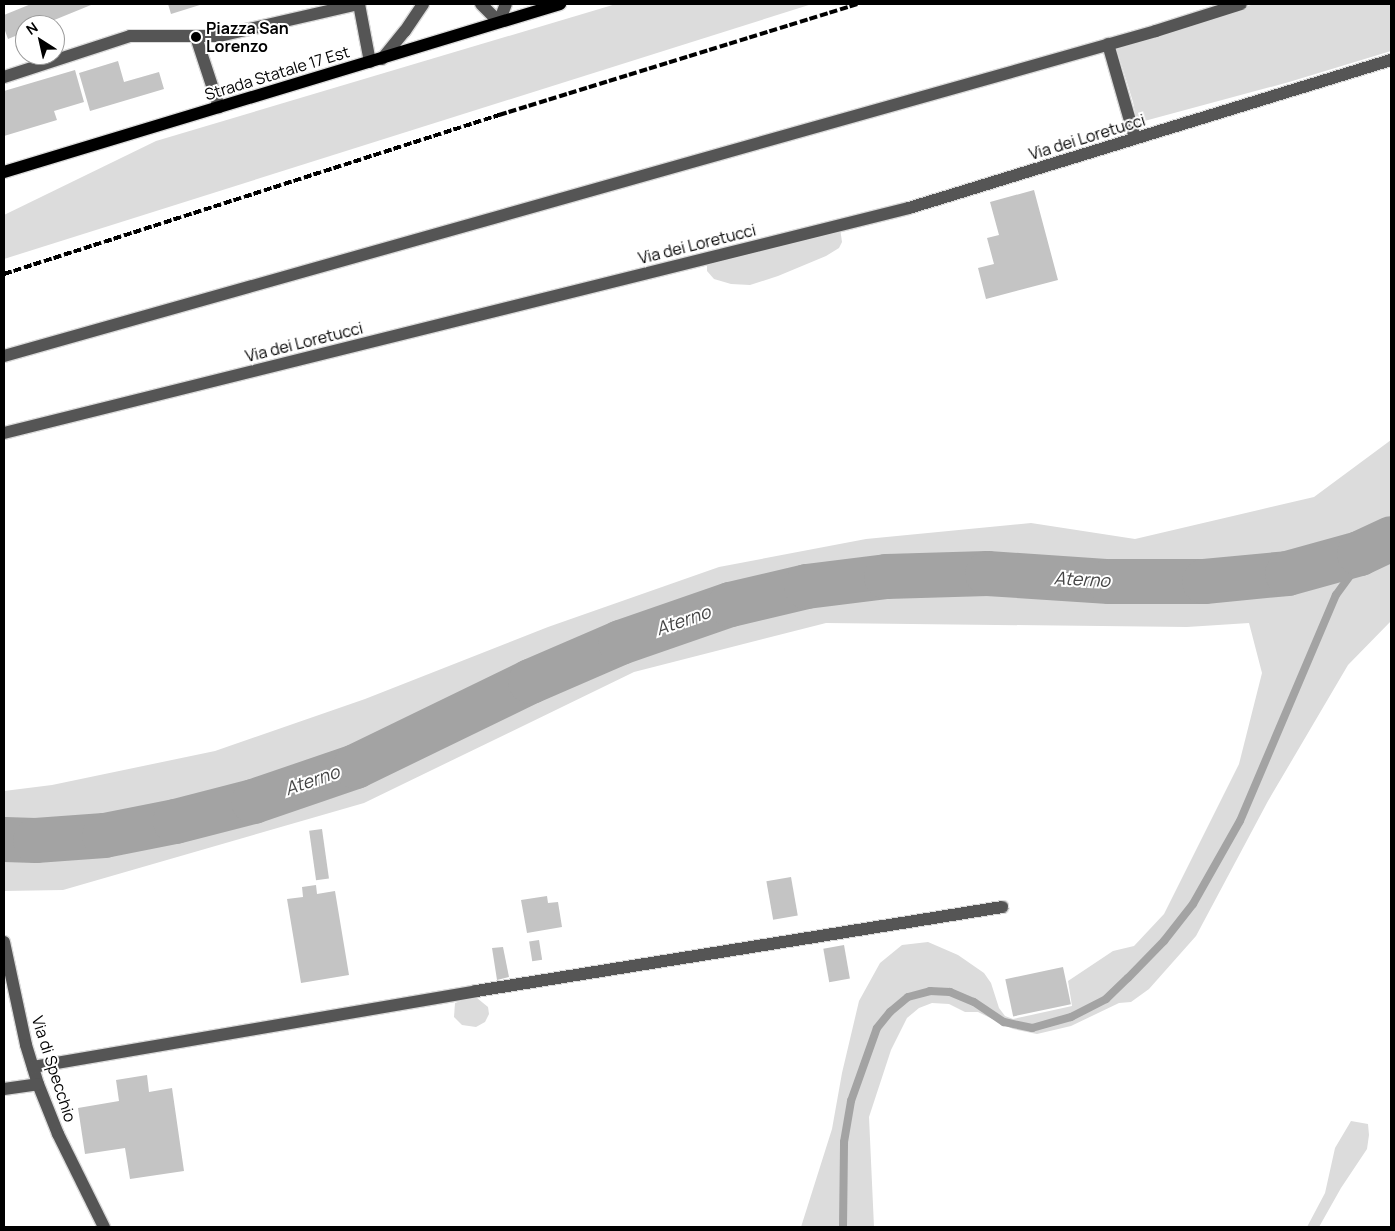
<!DOCTYPE html>
<style>
body{margin:0}
#map{position:relative;width:1395px;height:1231px;overflow:hidden;background:#fff;font-family:Manrope,sans-serif}
div>[style]{position:absolute}
.green>*{inset:0;background:#dcdcdc}
.stream>*{height:8px;margin:-4px;padding:0 4px;transform-origin:4px;border-radius:4px;background:#a3a3a3}
.river>*{height:45px;margin:-22.5px;padding:0 22.5px;transform-origin:22.5px;border-radius:22.5px;background:#a3a3a3}
.building>*{inset:0;background:#c4c4c4;transform-origin:0 0}
.roads{filter:drop-shadow(1px 0 #dbdbdb) drop-shadow(-1px 0 #dbdbdb) drop-shadow(0 1px #dbdbdb) drop-shadow(0 -1px #dbdbdb)}
.minor>*{height:12px;margin:-6px;padding:0 6px;transform-origin:6px;border-radius:6px;background:#555}
.major>*{height:12px;margin:-6px;padding:0 6px;transform-origin:6px;border-radius:6px;background:#000}
.rail>*{height:4px;margin-top:-2px;transform-origin:0;background:repeating-linear-gradient(90deg,#000 0 8px,transparent 0 10.5px)}
.dots>*{width:14px;height:14px;translate:-50% -50%;box-sizing:border-box;border:2px solid #fff;border-radius:50%}
span{translate:-50% -50%;white-space:nowrap;text-align:center;line-height:1.15;-webkit-text-stroke:4px #fff;paint-order:stroke}
.poi-label{font-size:16px;color:#000;font-weight:700}
.left{translate:0 -50%;text-align:left}
.street-label{font-size:16px;color:#000}
.water-label{font-size:18px;color:#444;font-style:italic}
.frame{position:absolute;inset:0;border:5px solid #000;pointer-events:none}
.north{position:absolute;left:15px;top:15px;width:50px;height:50px;box-sizing:border-box;background:#fff;border:1px solid #999;border-radius:50%;rotate:325deg;font-size:14px;font-weight:700;line-height:20px;text-align:center;color:#000}
.north::after{content:'';display:block;margin:auto;width:18px;height:22px;background:#000;clip-path:polygon(50% 0,100% 100%,50% 72%,0 100%)}
</style>
<div id="map">
<div class="green">
<div style="clip-path:polygon(616px 4px,812px 4px,4px 259px,4px 215px,156px 141px)"></div>
<div style="clip-path:polygon(1254px 4px,1391px 4px,1391px 51px,1289px 82px,1137px 123px,1133px 102px,1116px 47px)"></div>
<div style="clip-path:polygon(840px 228px,842px 242px,839px 248px,826px 256px,778px 276px,750px 285px,731px 284px,714px 279px,707px 271px,707px 261px)"></div>
<div style="clip-path:polygon(1391px 440px,1391px 621px,1348px 665px,1268px 801px,1196px 936px,1149px 989px,1131px 1002px,1119px 1003px,1071px 1026px,1037px 1034px,1013px 1029px,978px 1012px,965px 1012px,949px 1004px,932px 1003px,919px 1008px,907px 1018px,891px 1050px,869px 1117px,874px 1227px,801px 1227px,832px 1129px,842px 1073px,859px 1001px,880px 963px,902px 945px,928px 942px,958px 955px,984px 973px,991px 983px,999px 1008px,1005px 1016px,1013px 1019px,1072px 1006px,1068px 981px,1113px 951px,1134px 946px,1164px 914px,1239px 764px,1262px 673px,1249px 623px,1187px 627px,826px 623px,634px 672px,364px 803px,63px 890px,4px 891px,4px 791px,52px 785px,215px 751px,365px 699px,548px 627px,719px 567px,866px 539px,1031px 523px,1135px 539px,1314px 497px)"></div>
<div style="clip-path:polygon(469px 998px,477px 998px,488px 1007px,489px 1014px,485px 1022px,476px 1027px,462px 1025px,454px 1017px,455px 1003px)"></div>
<div style="clip-path:polygon(1351px 1121px,1368px 1124px,1369px 1135px,1367px 1149px,1341px 1188px,1319px 1227px,1307px 1227px,1325px 1193px,1335px 1148px)"></div>
</div>
<div class="stream">
<div style="left:843px;top:1227px;width:85px;rotate:-89.3deg"></div>
<div style="left:844px;top:1142px;width:42px;rotate:-80.3deg"></div>
<div style="left:851px;top:1101px;width:77px;rotate:-70.4deg"></div>
<div style="left:877px;top:1028px;width:21px;rotate:-51deg"></div>
<div style="left:890px;top:1012px;width:23px;rotate:-40deg"></div>
<div style="left:908px;top:997px;width:23px;rotate:-15deg"></div>
<div style="left:930px;top:991px;width:20px;rotate:3deg"></div>
<div style="left:950px;top:992px;width:26px;rotate:23deg"></div>
<div style="left:974px;top:1002px;width:36px;rotate:34deg"></div>
<div style="left:1004px;top:1022px;width:29px;rotate:12deg"></div>
<div style="left:1032px;top:1028px;width:41px;rotate:-15.8deg"></div>
<div style="left:1071px;top:1017px;width:39px;rotate:-27deg"></div>
<div style="left:1106px;top:999px;width:30px;rotate:-44deg"></div>
<div style="left:1128px;top:978px;width:52px;rotate:-45.8deg"></div>
<div style="left:1164px;top:941px;width:47px;rotate:-51.9deg"></div>
<div style="left:1193px;top:904px;width:95px;rotate:-60.5deg"></div>
<div style="left:1240px;top:821px;width:246px;rotate:-67deg"></div>
<div style="left:1336px;top:595px;width:32px;rotate:-54deg"></div>
<div style="left:1355px;top:569px;width:34px;rotate:-47deg"></div>
</div>
<div class="river">
<div style="left:4px;top:839px;width:31px;rotate:2deg"></div>
<div style="left:35px;top:840px;width:69px;rotate:-4.1deg"></div>
<div style="left:104px;top:835px;width:72px;rotate:-11.2deg"></div>
<div style="left:175px;top:821px;width:81px;rotate:-14.4deg"></div>
<div style="left:253px;top:801px;width:108px;rotate:-18.9deg"></div>
<div style="left:355px;top:766px;width:195px;rotate:-25.9deg"></div>
<div style="left:530px;top:681px;width:98px;rotate:-23.4deg"></div>
<div style="left:620px;top:642px;width:116px;rotate:-19.1deg"></div>
<div style="left:730px;top:604px;width:78px;rotate:-13.3deg"></div>
<div style="left:806px;top:586px;width:81px;rotate:-7.1deg"></div>
<div style="left:886px;top:576px;width:101px;rotate:-1.7deg"></div>
<div style="left:987px;top:573px;width:122px;rotate:3.8deg"></div>
<div style="left:1109px;top:581px;width:95px"></div>
<div style="left:1204px;top:581px;width:83px;rotate:-5.5deg"></div>
<div style="left:1287px;top:573px;width:75px;rotate:-15.5deg"></div>
<div style="left:1359px;top:553px;width:35px;rotate:-25deg"></div>
</div>
<div class="building">
<div style="clip-path:polygon(31px 4px,90px 4px,91px 5px,42px 25px,25px 25px,25px 32px,8px 39px,4px 28px,4px 15px)"></div>
<div style="clip-path:polygon(168px 4px,203px 4px,171px 14px)"></div>
<div style="clip-path:polygon(118px 61px,124px 82px,159px 72px,164px 89px,90px 111px,79px 73px)"></div>
<div style="clip-path:polygon(75px 70px,84px 102px,54px 111px,57px 120px,4px 136px,4px 91px)"></div>
<div style="clip-path:polygon(1034px 190px,1058px 280px,986px 299px,978px 268px,994px 264px,987px 238px,999px 235px,990px 202px)"></div>
<div style="left:322px;top:829px;width:50px;height:13px;rotate:82deg"></div>
<div style="left:791px;top:877px;width:39px;height:25px;rotate:80deg"></div>
<div style="clip-path:polygon(316px 885px,317px 894px,335px 891px,349px 975px,301px 983px,287px 899px,303px 897px,302px 887px)"></div>
<div style="clip-path:polygon(547px 896px,548px 903px,558px 902px,562px 927px,527px 933px,521px 900px)"></div>
<div style="left:539px;top:940px;width:20px;height:10px;rotate:81deg"></div>
<div style="left:844px;top:945px;width:34px;height:21px;rotate:80deg"></div>
<div style="clip-path:polygon(503px 947px,509px 977px,497px 980px,492px 948px)"></div>
<div style="left:1063px;top:967px;width:38px;height:59px;rotate:78deg"></div>
<div style="clip-path:polygon(147px 1075px,149px 1092px,172px 1088px,184px 1171px,130px 1179px,125px 1148px,85px 1154px,78px 1108px,119px 1101px,116px 1080px)"></div>
</div>
<div class="roads">
<div class="minor">
<div style="left:359px;top:4px;width:59px;rotate:79.3deg"></div>
<div style="left:481px;top:4px;width:25px;rotate:45deg"></div>
<div style="left:499px;top:22px;width:19px;rotate:-69deg"></div>
<div style="left:196px;top:37px;width:74px;rotate:71.8deg"></div>
<div style="left:1108px;top:44px;width:98px;rotate:74deg"></div>
<div style="left:382px;top:59px;width:36px;rotate:-51deg"></div>
<div style="left:405px;top:31px;width:32px;rotate:-56deg"></div>
<div style="left:4px;top:77px;width:133px;rotate:-18deg"></div>
<div style="left:130px;top:36px;width:89px"></div>
<div style="left:219px;top:36px;width:144px;rotate:-12.9deg"></div>
<div style="left:4px;top:356px;width:1197px;rotate:-15.75deg"></div>
<div style="left:1156px;top:31px;width:89px;rotate:-17.6deg"></div>
<div style="left:4px;top:433px;width:933px;rotate:-13.96deg"></div>
<div style="left:909px;top:208px;width:504px;rotate:-17.07deg"></div>
<div style="left:4px;top:942px;width:105px;rotate:77.9deg"></div>
<div style="left:26px;top:1045px;width:41px;rotate:72.9deg"></div>
<div style="left:38px;top:1084px;width:54px;rotate:68.2deg"></div>
<div style="left:58px;top:1134px;width:104px;rotate:63.7deg"></div>
<div style="left:33px;top:1067px;width:449px;rotate:-9.7deg"></div>
<div style="left:476px;top:991px;width:533px;rotate:-9.07deg"></div>
<div style="left:4px;top:1089px;width:34px;rotate:-8deg"></div>
</div>
<div class="major">
<div style="left:4px;top:172px;width:581px;rotate:-16.81deg"></div>
</div>
</div>
<div class="rail">
<div style="left:4px;top:274px;width:520px;rotate:-17.81deg"></div>
<div style="left:499px;top:115px;width:375px;rotate:-17.2deg"></div>
</div>
<div class="dots">
<div style="left:196px;top:37px;background:#000"></div>
</div>
<div class="poi-label">
<span class="left" style="left:206px;top:37px">Piazza San<br>Lorenzo</span>
</div>
<div class="street-label">
<span style="left:277px;top:73px;rotate:-17deg">Strada Statale 17 Est</span>
<span style="left:1087px;top:137px;rotate:-17deg">Via dei Loretucci</span>
<span style="left:697px;top:244px;rotate:-14deg">Via dei Loretucci</span>
<span style="left:304px;top:342px;rotate:-14deg">Via dei Loretucci</span>
<span style="left:54px;top:1069px;rotate:72deg">Via di Specchio</span>
</div>
<div class="water-label">
<span style="left:1082px;top:579px;rotate:3deg">Aterno</span>
<span style="left:683px;top:620px;rotate:-19deg">Aterno</span>
<span style="left:312px;top:780px;rotate:-19deg">Aterno</span>
</div>
<div class="frame"></div>
<div class="north">N</div>
</div>
